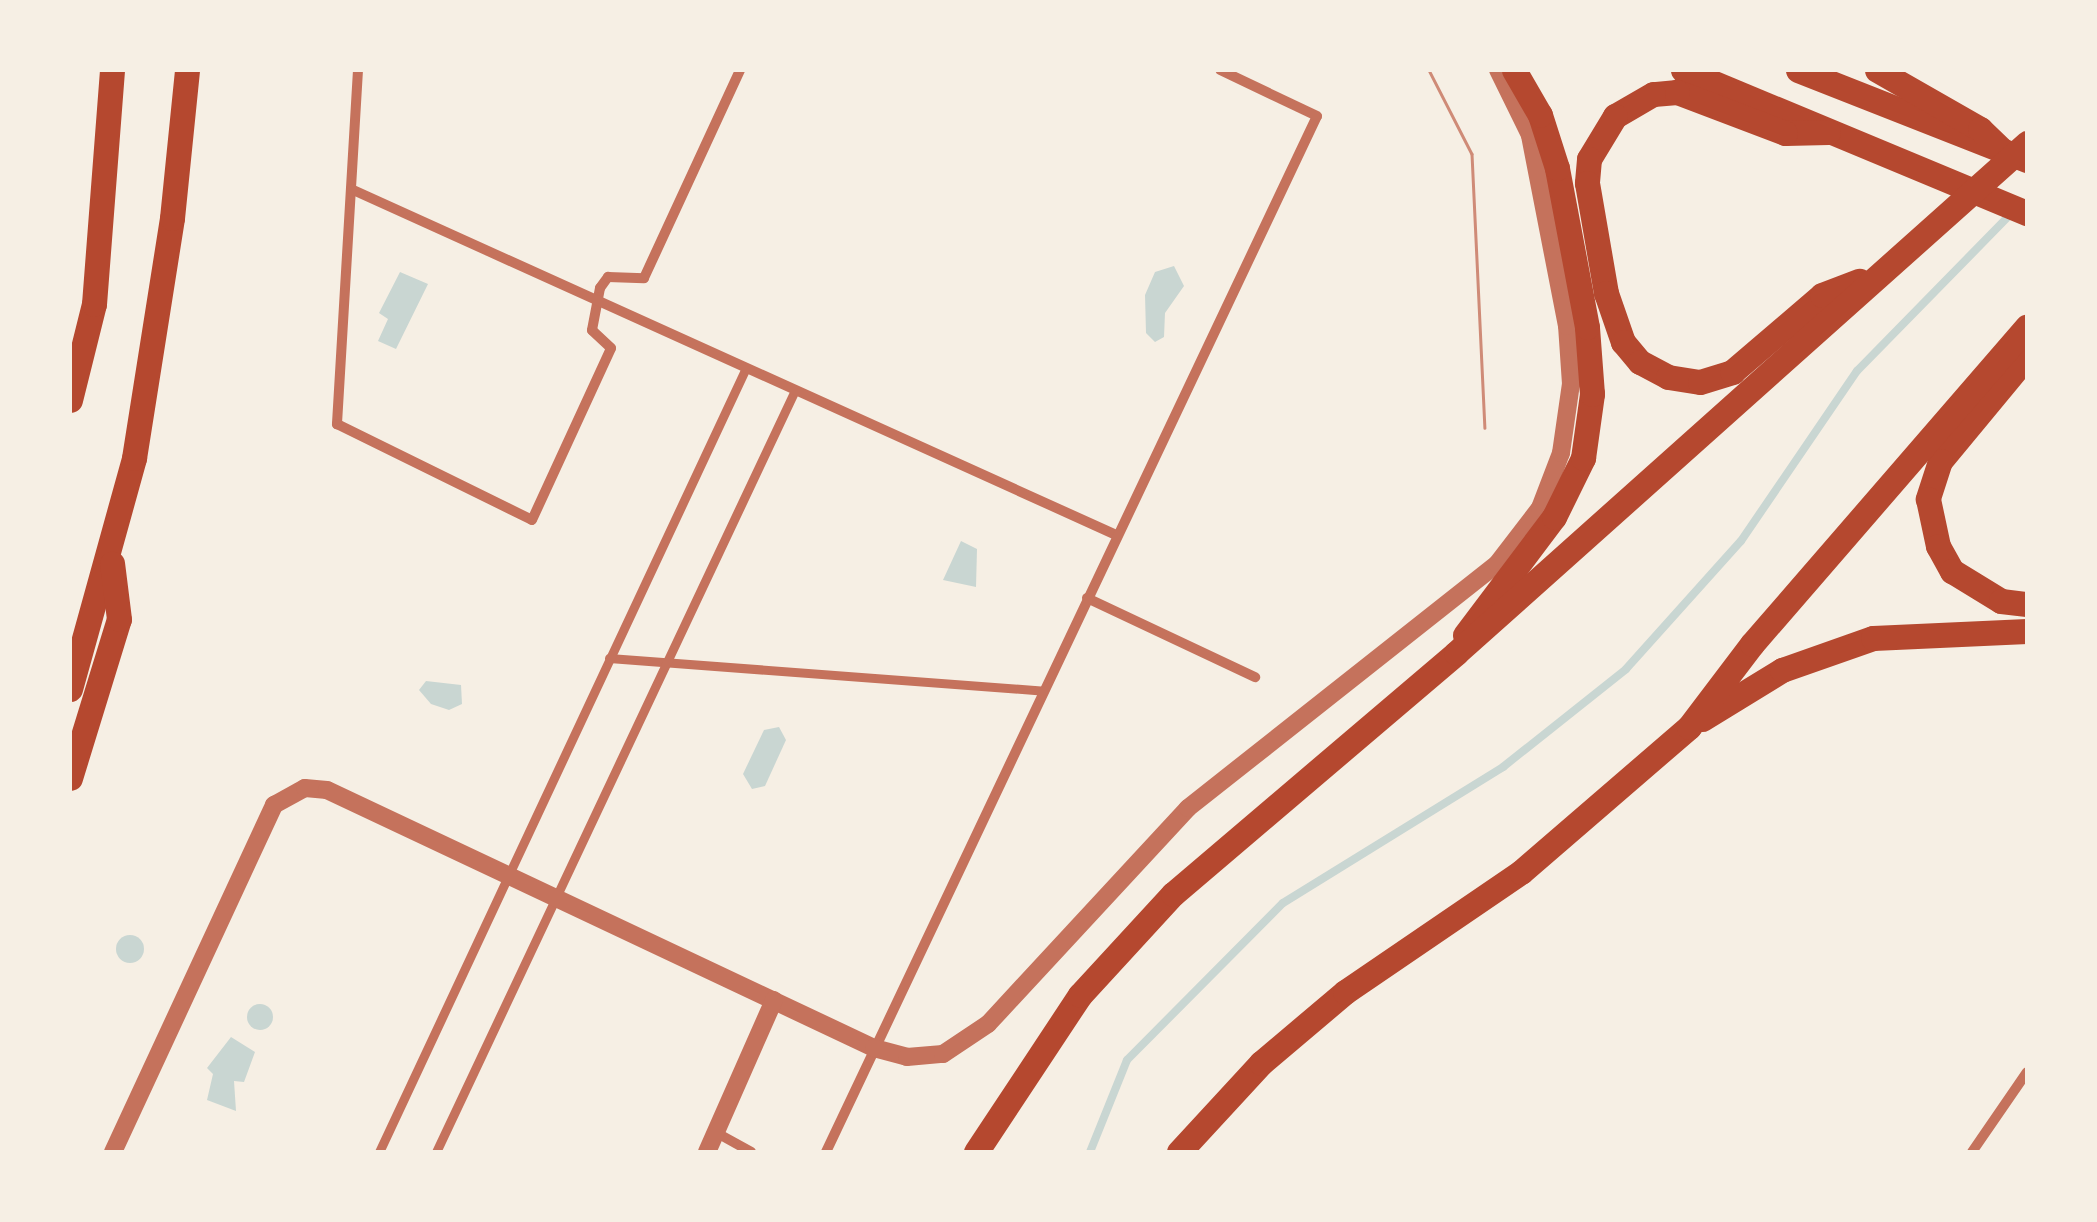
<!DOCTYPE html>
<style>
body{margin:0}
#map{position:relative;width:2097px;height:1222px;overflow:hidden;background:#f6efe4;font-family:"DM Sans",sans-serif}
div>[style]{position:absolute}
.water>*{inset:0;background:#c9d6d2}
.round{border-radius:50%}
.stream>*{height:8px;margin:-4px;padding:0 4px;transform-origin:4px;border-radius:4px;background:#c9d6d2}
.pedestrian>*{height:9px;margin:-4.5px;padding:0 4.5px;transform-origin:4.5px;border-radius:4.5px;background:#c5725c}
.minor>*{height:10px;margin:-5px;padding:0 5px;transform-origin:5px;border-radius:5px;background:#c5725c}
.tertiary>*{height:18px;margin:-9px;padding:0 9px;transform-origin:9px;border-radius:9px;background:#c5725c}
.primary>*{height:25px;margin:-12.5px;padding:0 12.5px;transform-origin:12.5px;border-radius:12.5px;background:#b5482f}
.trunk>*{height:25px;margin:-12.5px;padding:0 12.5px;transform-origin:12.5px;border-radius:12.5px;background:#b5482f}
.tram>*{height:2.5px;margin:-1.25px;padding:0 1.25px;transform-origin:1.25px;border-radius:1.25px;background:#cf8b77}
span{translate:-50% -50%;white-space:nowrap;text-align:center;line-height:1.15;-webkit-text-stroke:8px #f6efe4;paint-order:stroke}
.frame{position:absolute;inset:0;border:72px solid #f6efe4;pointer-events:none}
</style>
<div id="map">
<div class="water">
<div style="clip-path:polygon(1174px 266px,1184px 286px,1165px 313px,1164px 337px,1155px 342px,1146px 333px,1145px 295px,1155px 272px)"></div>
<div style="clip-path:polygon(400px 272px,428px 284px,396px 349px,378px 341px,388px 319px,379px 313px)"></div>
<div style="clip-path:polygon(961px 541px,977px 549px,976px 587px,943px 580px)"></div>
<div style="clip-path:polygon(426px 681px,461px 685px,462px 704px,449px 710px,431px 704px,419px 690px)"></div>
<div style="clip-path:polygon(779px 727px,786px 740px,765px 786px,752px 789px,743px 774px,764px 730px)"></div>
<div class="round" style="left:116px;top:935px;width:28px;height:28px"></div>
<div class="round" style="left:247px;top:1004px;width:26px;height:26px"></div>
<div style="clip-path:polygon(231px 1037px,255px 1052px,244px 1082px,234px 1081px,236px 1111px,207px 1100px,213px 1074px,207px 1068px)"></div>
</div>
<div class="stream">
<div style="left:1090px;top:1152px;width:99px;rotate:-68.1deg"></div>
<div style="left:1127px;top:1060px;width:221px;rotate:-45.2deg"></div>
<div style="left:1283px;top:903px;width:259px;rotate:-31.7deg"></div>
<div style="left:1503px;top:767px;width:157px;rotate:-38.5deg"></div>
<div style="left:1626px;top:669px;width:172px;rotate:-48.1deg"></div>
<div style="left:1741px;top:541px;width:206px;rotate:-55.7deg"></div>
<div style="left:1857px;top:371px;width:220px;rotate:-45.6deg"></div>
</div>
<div class="pedestrian">
<div style="left:609px;top:658px;width:436px;rotate:4.3deg"></div>
<div style="left:379px;top:1152px;width:866px;rotate:-64.92deg"></div>
<div style="left:436px;top:1152px;width:842px;rotate:-64.77deg"></div>
</div>
<div class="minor">
<div style="left:358px;top:70px;width:355px;rotate:93.4deg"></div>
<div style="left:337px;top:424px;width:217px;rotate:26.2deg"></div>
<div style="left:532px;top:520px;width:189px;rotate:-65.3deg"></div>
<div style="left:611px;top:348px;width:26px;rotate:-137deg"></div>
<div style="left:592px;top:330px;width:43px;rotate:-79.2deg"></div>
<div style="left:600px;top:288px;width:14px;rotate:-54deg"></div>
<div style="left:608px;top:277px;width:36px;rotate:2deg"></div>
<div style="left:644px;top:278px;width:229px;rotate:-65.2deg"></div>
<div style="left:351px;top:189px;width:837px;rotate:24.33deg"></div>
<div style="left:1087px;top:598px;width:186px;rotate:25.2deg"></div>
<div style="left:717px;top:1133px;width:39px;rotate:29deg"></div>
<div style="left:826px;top:1152px;width:1146px;rotate:-64.64deg"></div>
<div style="left:1317px;top:116px;width:107px;rotate:-154.6deg"></div>
<div style="left:1972px;top:1152px;width:97px;rotate:-55.5deg"></div>
</div>
<div class="tertiary">
<div style="left:113px;top:1152px;width:383px;rotate:-65.1deg"></div>
<div style="left:274px;top:805px;width:35px;rotate:-29deg"></div>
<div style="left:305px;top:788px;width:22px;rotate:5deg"></div>
<div style="left:327px;top:790px;width:605px;rotate:25.25deg"></div>
<div style="left:874px;top:1048px;width:34px;rotate:15deg"></div>
<div style="left:907px;top:1057px;width:36px;rotate:-5deg"></div>
<div style="left:943px;top:1054px;width:54px;rotate:-33.7deg"></div>
<div style="left:988px;top:1024px;width:294px;rotate:-47.2deg"></div>
<div style="left:1188px;top:808px;width:394px;rotate:-38.3deg"></div>
<div style="left:1497px;top:564px;width:71px;rotate:-52.5deg"></div>
<div style="left:1540px;top:508px;width:59px;rotate:-69.1deg"></div>
<div style="left:1561px;top:453px;width:70px;rotate:-81.8deg"></div>
<div style="left:1571px;top:384px;width:58px;rotate:-93.9deg"></div>
<div style="left:1567px;top:326px;width:195px;rotate:-101deg"></div>
<div style="left:1530px;top:135px;width:72px;rotate:-116.2deg"></div>
<div style="left:707px;top:1152px;width:166px;rotate:-66.2deg"></div>
</div>
<div class="primary">
<div style="left:1683px;top:70px;width:373px;rotate:22.6deg"></div>
<div style="left:1798px;top:70px;width:246px;rotate:21.5deg"></div>
</div>
<div class="trunk">
<div style="left:1877px;top:70px;width:119px;rotate:29.8deg"></div>
<div style="left:1980px;top:129px;width:30px;rotate:44deg"></div>
<div style="left:1828px;top:132px;width:43px;rotate:178.7deg"></div>
<div style="left:1785px;top:133px;width:116px;rotate:-159.2deg"></div>
<div style="left:1677px;top:92px;width:24px;rotate:175deg"></div>
<div style="left:1653px;top:94px;width:44px;rotate:149.9deg"></div>
<div style="left:1615px;top:116px;width:50px;rotate:121.2deg"></div>
<div style="left:1589px;top:159px;width:24px;rotate:95deg"></div>
<div style="left:1587px;top:183px;width:112px;rotate:80.2deg"></div>
<div style="left:1606px;top:293px;width:52px;rotate:70.9deg"></div>
<div style="left:1623px;top:342px;width:26px;rotate:50deg"></div>
<div style="left:1640px;top:362px;width:32px;rotate:28deg"></div>
<div style="left:1668px;top:377px;width:32px;rotate:9deg"></div>
<div style="left:1700px;top:382px;width:34px;rotate:-17deg"></div>
<div style="left:1732px;top:372px;width:118px;rotate:-40.5deg"></div>
<div style="left:1822px;top:295px;width:40px;rotate:-21deg"></div>
<div style="left:2027px;top:356px;width:136px;rotate:129.6deg"></div>
<div style="left:1940px;top:461px;width:40px;rotate:108deg"></div>
<div style="left:1928px;top:499px;width:48px;rotate:78deg"></div>
<div style="left:1938px;top:546px;width:29px;rotate:61deg"></div>
<div style="left:1952px;top:571px;width:57px;rotate:31.5deg"></div>
<div style="left:2001px;top:601px;width:26px;rotate:7deg"></div>
<div style="left:70px;top:400px;width:99px;rotate:-76deg"></div>
<div style="left:94px;top:304px;width:235px;rotate:-85.6deg"></div>
<div style="left:1465px;top:635px;width:148px;rotate:-53deg"></div>
<div style="left:1554px;top:517px;width:66px;rotate:-63.8deg"></div>
<div style="left:1583px;top:458px;width:65px;rotate:-82deg"></div>
<div style="left:1592px;top:394px;width:67px;rotate:-94.3deg"></div>
<div style="left:1587px;top:327px;width:162px;rotate:-100.7deg"></div>
<div style="left:1557px;top:168px;width:56px;rotate:-107.8deg"></div>
<div style="left:1540px;top:115px;width:52px;rotate:-120deg"></div>
<div style="left:70px;top:689px;width:240px;rotate:-74.5deg"></div>
<div style="left:134px;top:458px;width:243px;rotate:-81deg"></div>
<div style="left:172px;top:218px;width:149px;rotate:-84.2deg"></div>
<div style="left:1702px;top:719px;width:94px;rotate:-31.5deg"></div>
<div style="left:1782px;top:670px;width:96px;rotate:-19.4deg"></div>
<div style="left:1873px;top:638px;width:154px;rotate:-2.6deg"></div>
<div style="left:70px;top:778px;width:166px;rotate:-72.9deg"></div>
<div style="left:119px;top:619px;width:56px;rotate:-97.1deg"></div>
<div style="left:976px;top:1152px;width:188px;rotate:-56.5deg"></div>
<div style="left:1080px;top:995px;width:137px;rotate:-47.4deg"></div>
<div style="left:1173px;top:894px;width:372px;rotate:-40.4deg"></div>
<div style="left:1456px;top:653px;width:766px;rotate:-41.77deg"></div>
<div style="left:1179px;top:1152px;width:121px;rotate:-47.3deg"></div>
<div style="left:1261px;top:1063px;width:110px;rotate:-40.2deg"></div>
<div style="left:1345px;top:992px;width:213px;rotate:-34.3deg"></div>
<div style="left:1521px;top:872px;width:222px;rotate:-40.8deg"></div>
<div style="left:1689px;top:727px;width:104px;rotate:-52.8deg"></div>
<div style="left:1752px;top:644px;width:420px;rotate:-49.1deg"></div>
</div>
<div class="tram">
<div style="left:1429px;top:70px;width:94px;rotate:62.9deg"></div>
<div style="left:1472px;top:154px;width:274px;rotate:87.3deg"></div>
</div>
<div class="frame"></div>
</div>
